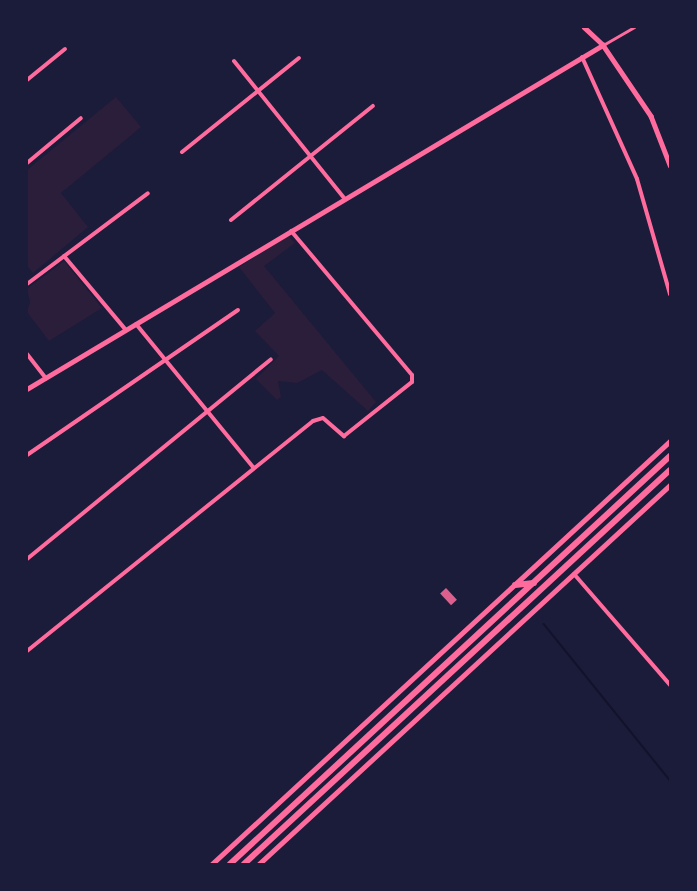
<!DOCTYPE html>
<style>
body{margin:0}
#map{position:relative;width:697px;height:891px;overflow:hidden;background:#1b1b3a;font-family:Georgia,serif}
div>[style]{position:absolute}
.green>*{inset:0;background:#2a1e3b}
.stream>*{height:1.5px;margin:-0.75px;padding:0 0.75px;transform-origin:0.75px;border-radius:0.75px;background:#12122b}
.building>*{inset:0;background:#dd5f8e;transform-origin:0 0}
.pedestrian>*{height:3px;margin:-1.5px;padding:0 1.5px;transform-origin:1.5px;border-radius:1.5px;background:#ff6b9d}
.minor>*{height:4px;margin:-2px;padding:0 2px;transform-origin:2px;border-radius:2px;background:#ff6b9d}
.tertiary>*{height:4.5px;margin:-2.25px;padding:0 2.25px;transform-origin:2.25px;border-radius:2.25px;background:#ff6b9d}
.primary>*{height:6px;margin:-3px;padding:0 3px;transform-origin:3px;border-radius:3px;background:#ff6b9d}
span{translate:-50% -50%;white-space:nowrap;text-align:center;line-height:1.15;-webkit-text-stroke:6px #1b1b3a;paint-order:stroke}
.frame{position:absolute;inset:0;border:28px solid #1b1b3a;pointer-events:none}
</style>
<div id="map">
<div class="green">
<div style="clip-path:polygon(116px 97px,141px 127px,61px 193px,88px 227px,33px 273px,27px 266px,27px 170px)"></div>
<div style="clip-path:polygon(288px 236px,295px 243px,264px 266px,376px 402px,368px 411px,322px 370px,297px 383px,278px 381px,281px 397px,277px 400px,256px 379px,279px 356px,255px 331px,275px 313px,239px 267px)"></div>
<div style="clip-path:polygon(64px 261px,102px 308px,49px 341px,27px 312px,30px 302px,27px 289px)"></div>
</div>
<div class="stream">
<div style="left:544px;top:624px;width:201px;rotate:51.1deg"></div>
</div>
<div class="building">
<div style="left:446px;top:588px;width:16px;height:8px;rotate:47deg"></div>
</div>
<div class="pedestrian">
<div style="left:603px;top:45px;width:36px;rotate:-30deg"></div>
</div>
<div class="minor">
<div style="left:582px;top:57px;width:134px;rotate:65.7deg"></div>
<div style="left:637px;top:179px;width:120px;rotate:74deg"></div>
<div style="left:234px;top:61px;width:176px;rotate:51.2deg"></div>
<div style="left:27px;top:80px;width:49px;rotate:-39.2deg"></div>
<div style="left:182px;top:152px;width:150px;rotate:-38.8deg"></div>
<div style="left:27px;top:163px;width:70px;rotate:-39.8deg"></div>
<div style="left:231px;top:220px;width:182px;rotate:-38.8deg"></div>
<div style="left:64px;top:256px;width:95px;rotate:50.1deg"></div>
<div style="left:27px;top:284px;width:151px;rotate:-36.9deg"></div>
<div style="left:136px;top:324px;width:185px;rotate:50.7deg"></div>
<div style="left:27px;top:354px;width:31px;rotate:52deg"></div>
<div style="left:27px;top:455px;width:256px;rotate:-34.5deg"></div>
<div style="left:27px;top:559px;width:315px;rotate:-39.3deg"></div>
<div style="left:574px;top:574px;width:147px;rotate:49.1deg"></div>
<div style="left:27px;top:651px;width:367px;rotate:-38.8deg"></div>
<div style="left:313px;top:421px;width:10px;rotate:-17deg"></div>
<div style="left:323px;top:418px;width:28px;rotate:41deg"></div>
<div style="left:344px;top:436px;width:87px;rotate:-38.5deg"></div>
<div style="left:412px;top:382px;width:7px;rotate:-90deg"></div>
<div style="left:412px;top:375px;width:188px;rotate:-130deg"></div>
</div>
<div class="tertiary">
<div style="left:584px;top:27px;width:26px;rotate:43deg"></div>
<div style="left:603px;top:45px;width:86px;rotate:55.9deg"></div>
<div style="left:651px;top:116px;width:53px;rotate:68.8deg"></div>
<div style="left:27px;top:389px;width:671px;rotate:-30.85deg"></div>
<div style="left:212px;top:864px;width:623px;rotate:-42.72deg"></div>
<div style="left:259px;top:864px;width:559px;rotate:-42.68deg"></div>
</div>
<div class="primary">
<div style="left:515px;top:585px;width:19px;rotate:-6deg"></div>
<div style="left:230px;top:864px;width:600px;rotate:-42.84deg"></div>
<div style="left:244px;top:864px;width:580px;rotate:-42.77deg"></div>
</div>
<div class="frame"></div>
</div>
